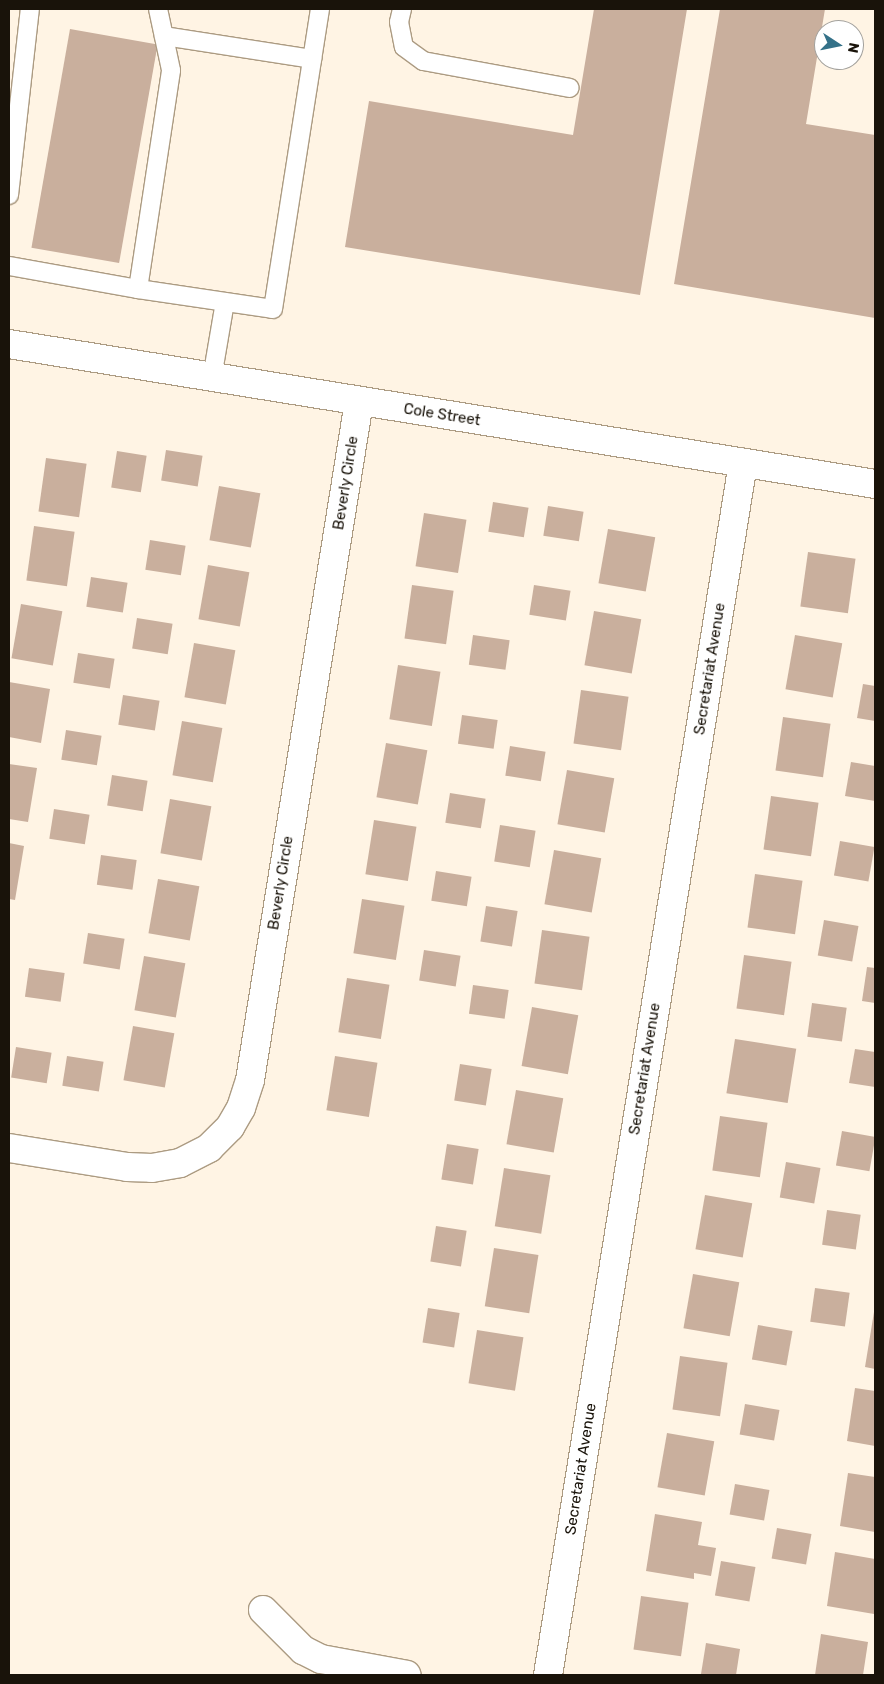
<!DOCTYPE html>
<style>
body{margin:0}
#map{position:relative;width:884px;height:1684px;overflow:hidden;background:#fff4e4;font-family:Rubik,sans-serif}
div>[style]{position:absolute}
.building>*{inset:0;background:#c9af9d;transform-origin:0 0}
.roads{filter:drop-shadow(1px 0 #ac9b82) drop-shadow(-1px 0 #ac9b82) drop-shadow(0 1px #ac9b82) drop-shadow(0 -1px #ac9b82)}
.lane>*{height:18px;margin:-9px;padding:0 9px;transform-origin:9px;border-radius:9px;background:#fff}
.street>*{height:28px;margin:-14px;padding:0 14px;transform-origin:14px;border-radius:14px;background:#fff}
span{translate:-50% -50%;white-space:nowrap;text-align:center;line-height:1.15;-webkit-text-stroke:4px #fff;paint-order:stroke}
.street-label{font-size:15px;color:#19130a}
.frame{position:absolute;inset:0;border:10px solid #19130a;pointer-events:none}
.north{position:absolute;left:814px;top:20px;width:50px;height:50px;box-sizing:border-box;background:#fff;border:1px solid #a3a19d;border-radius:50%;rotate:101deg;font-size:14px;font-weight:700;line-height:20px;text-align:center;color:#19130a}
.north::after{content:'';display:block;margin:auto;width:18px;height:22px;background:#347188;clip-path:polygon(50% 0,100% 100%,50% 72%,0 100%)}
</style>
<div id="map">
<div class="building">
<div style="clip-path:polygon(594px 9px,687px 9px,640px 295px,345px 247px,369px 101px,573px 135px)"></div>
<div style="clip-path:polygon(720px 9px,825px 9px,806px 124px,875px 135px,875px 318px,674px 284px)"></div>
<div style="left:70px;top:29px;width:89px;height:222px;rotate:10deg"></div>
<div style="left:166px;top:450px;width:37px;height:31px;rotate:9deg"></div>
<div style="left:117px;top:451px;width:30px;height:37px;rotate:9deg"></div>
<div style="left:46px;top:458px;width:41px;height:54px;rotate:8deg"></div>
<div style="left:219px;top:486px;width:42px;height:55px;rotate:10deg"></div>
<div style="left:493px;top:502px;width:36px;height:30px;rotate:9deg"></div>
<div style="left:548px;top:506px;width:36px;height:30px;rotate:9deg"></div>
<div style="left:424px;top:513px;width:43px;height:54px;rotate:9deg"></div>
<div style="left:34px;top:526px;width:41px;height:55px;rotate:8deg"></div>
<div style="left:608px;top:529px;width:48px;height:55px;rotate:10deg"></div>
<div style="left:150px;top:540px;width:36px;height:30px;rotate:9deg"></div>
<div style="left:808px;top:552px;width:48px;height:55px;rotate:8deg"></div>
<div style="left:208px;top:565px;width:42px;height:55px;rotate:10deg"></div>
<div style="left:91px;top:577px;width:37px;height:30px;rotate:9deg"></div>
<div style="left:412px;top:585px;width:42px;height:54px;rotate:8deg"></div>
<div style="left:534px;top:585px;width:37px;height:30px;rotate:9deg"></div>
<div style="left:21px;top:604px;width:42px;height:55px;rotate:10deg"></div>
<div style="left:594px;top:611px;width:48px;height:55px;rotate:10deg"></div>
<div style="left:137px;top:618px;width:36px;height:31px;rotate:9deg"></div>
<div style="left:473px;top:635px;width:37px;height:30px;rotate:8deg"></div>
<div style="left:795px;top:635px;width:48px;height:55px;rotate:10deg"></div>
<div style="left:194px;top:643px;width:42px;height:55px;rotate:10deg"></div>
<div style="left:78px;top:653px;width:37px;height:30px;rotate:9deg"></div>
<div style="left:398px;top:665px;width:43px;height:55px;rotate:9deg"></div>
<div style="clip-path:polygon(9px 682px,50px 689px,41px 743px,9px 737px)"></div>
<div style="clip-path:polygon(863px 684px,875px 686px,875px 721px,857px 718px)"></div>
<div style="left:581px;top:690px;width:48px;height:54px;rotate:8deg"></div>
<div style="left:123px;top:695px;width:37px;height:30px;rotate:9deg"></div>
<div style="left:462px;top:715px;width:36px;height:29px;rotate:8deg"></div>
<div style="left:783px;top:717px;width:48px;height:54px;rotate:8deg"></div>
<div style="left:182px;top:721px;width:41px;height:55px;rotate:10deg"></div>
<div style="left:66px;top:730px;width:36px;height:30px;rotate:9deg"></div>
<div style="left:386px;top:743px;width:42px;height:55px;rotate:10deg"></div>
<div style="left:510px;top:746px;width:36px;height:30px;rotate:9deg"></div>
<div style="clip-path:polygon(851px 762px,875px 766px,875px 801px,845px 796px)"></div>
<div style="clip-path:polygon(9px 764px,37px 768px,28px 822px,9px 819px)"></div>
<div style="left:567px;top:770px;width:48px;height:55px;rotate:10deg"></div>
<div style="left:112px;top:775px;width:36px;height:31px;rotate:9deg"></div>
<div style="left:450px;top:793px;width:36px;height:30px;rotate:9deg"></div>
<div style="left:771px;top:796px;width:48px;height:54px;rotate:8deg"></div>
<div style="left:170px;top:799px;width:42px;height:55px;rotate:10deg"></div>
<div style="left:54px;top:809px;width:36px;height:30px;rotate:9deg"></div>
<div style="left:374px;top:820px;width:43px;height:55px;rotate:9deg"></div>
<div style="left:500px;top:825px;width:36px;height:37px;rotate:9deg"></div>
<div style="left:840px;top:841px;width:35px;height:35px;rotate:10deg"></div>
<div style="clip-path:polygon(9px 843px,24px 846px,15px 900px,9px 899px)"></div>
<div style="left:554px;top:850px;width:48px;height:55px;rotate:10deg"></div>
<div style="left:101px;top:855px;width:36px;height:30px;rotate:8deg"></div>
<div style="left:436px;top:871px;width:36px;height:30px;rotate:9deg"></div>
<div style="left:755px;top:874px;width:48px;height:54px;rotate:8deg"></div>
<div style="left:158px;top:879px;width:42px;height:55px;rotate:10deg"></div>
<div style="left:362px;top:899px;width:43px;height:55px;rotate:9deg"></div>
<div style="left:486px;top:906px;width:32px;height:36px;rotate:9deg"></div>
<div style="left:824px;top:920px;width:35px;height:36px;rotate:10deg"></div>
<div style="left:542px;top:930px;width:48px;height:54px;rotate:8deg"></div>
<div style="left:88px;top:933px;width:37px;height:31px;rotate:9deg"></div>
<div style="left:424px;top:950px;width:37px;height:31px;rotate:9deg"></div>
<div style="left:744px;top:955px;width:48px;height:54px;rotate:8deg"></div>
<div style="left:144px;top:956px;width:42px;height:55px;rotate:10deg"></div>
<div style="clip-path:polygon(867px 967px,875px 968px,875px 1003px,862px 1001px)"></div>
<div style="left:29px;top:968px;width:36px;height:29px;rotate:8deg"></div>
<div style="left:347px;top:978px;width:43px;height:55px;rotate:9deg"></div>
<div style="left:473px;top:985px;width:36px;height:29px;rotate:8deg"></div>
<div style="left:812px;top:1003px;width:35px;height:34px;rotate:8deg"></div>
<div style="left:532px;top:1007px;width:47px;height:60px;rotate:10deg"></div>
<div style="left:133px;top:1026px;width:42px;height:55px;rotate:10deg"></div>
<div style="left:735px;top:1039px;width:62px;height:55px;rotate:9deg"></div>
<div style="left:16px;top:1047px;width:36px;height:31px;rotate:9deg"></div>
<div style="clip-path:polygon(855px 1049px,875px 1052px,875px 1087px,849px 1083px)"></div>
<div style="left:67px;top:1056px;width:37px;height:30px;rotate:9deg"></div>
<div style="left:335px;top:1056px;width:43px;height:55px;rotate:9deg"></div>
<div style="left:460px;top:1064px;width:32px;height:37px;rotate:9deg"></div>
<div style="left:516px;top:1090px;width:48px;height:55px;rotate:10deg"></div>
<div style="left:720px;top:1116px;width:48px;height:55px;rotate:8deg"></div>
<div style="left:842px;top:1131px;width:34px;height:35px;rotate:10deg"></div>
<div style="left:447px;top:1144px;width:32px;height:36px;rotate:9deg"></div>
<div style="left:786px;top:1162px;width:35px;height:36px;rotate:10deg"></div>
<div style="left:504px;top:1168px;width:47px;height:59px;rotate:9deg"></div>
<div style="left:705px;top:1195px;width:48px;height:55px;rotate:10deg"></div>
<div style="left:827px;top:1210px;width:34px;height:35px;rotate:8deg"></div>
<div style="left:436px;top:1226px;width:31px;height:36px;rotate:9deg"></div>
<div style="left:494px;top:1248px;width:45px;height:59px;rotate:9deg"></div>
<div style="left:693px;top:1274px;width:47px;height:55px;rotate:10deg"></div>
<div style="left:815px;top:1288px;width:35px;height:34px;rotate:8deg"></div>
<div style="left:428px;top:1308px;width:32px;height:35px;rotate:9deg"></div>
<div style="clip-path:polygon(874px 1312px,875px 1312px,875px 1369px,865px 1367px)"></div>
<div style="left:758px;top:1325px;width:35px;height:35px;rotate:10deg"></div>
<div style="left:477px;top:1330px;width:47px;height:54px;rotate:9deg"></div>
<div style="left:680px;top:1356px;width:48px;height:54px;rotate:8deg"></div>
<div style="clip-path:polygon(855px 1388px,875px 1391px,875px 1446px,847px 1441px)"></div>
<div style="left:745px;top:1404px;width:35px;height:31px;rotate:10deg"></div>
<div style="left:667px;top:1433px;width:48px;height:55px;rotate:10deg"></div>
<div style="clip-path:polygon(848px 1473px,875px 1477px,875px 1532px,840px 1526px)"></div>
<div style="left:735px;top:1484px;width:35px;height:31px;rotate:10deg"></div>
<div style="clip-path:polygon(655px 1514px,702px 1522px,698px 1545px,716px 1548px,711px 1576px,694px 1573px,694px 1579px,646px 1571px)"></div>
<div style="left:777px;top:1528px;width:35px;height:31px;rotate:10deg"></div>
<div style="clip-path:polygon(835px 1552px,875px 1559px,874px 1614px,827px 1606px)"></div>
<div style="left:721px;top:1561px;width:35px;height:35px;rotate:10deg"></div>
<div style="left:641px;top:1596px;width:48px;height:54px;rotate:8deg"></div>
<div style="clip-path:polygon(821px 1634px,868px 1642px,863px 1675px,815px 1675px)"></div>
<div style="clip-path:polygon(706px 1643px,740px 1649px,736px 1675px,701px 1674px)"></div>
</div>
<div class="roads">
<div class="lane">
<div style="left:402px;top:9px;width:13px;rotate:103deg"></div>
<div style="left:399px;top:22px;width:25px;rotate:79deg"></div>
<div style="left:404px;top:47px;width:24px;rotate:36deg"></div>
<div style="left:423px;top:61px;width:149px;rotate:10.4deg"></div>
<div style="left:164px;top:36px;width:150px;rotate:8.8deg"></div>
<div style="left:9px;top:195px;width:187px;rotate:-83.6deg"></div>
<div style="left:9px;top:266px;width:131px;rotate:10.1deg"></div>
<div style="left:138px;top:289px;width:221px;rotate:-81.4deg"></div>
<div style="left:171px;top:70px;width:62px;rotate:-102deg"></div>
<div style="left:138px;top:289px;width:136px;rotate:8.4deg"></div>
<div style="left:273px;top:309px;width:304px;rotate:-81.1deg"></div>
<div style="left:212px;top:378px;width:77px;rotate:-80.3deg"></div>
</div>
<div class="street">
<div style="left:9px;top:344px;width:877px;rotate:9.18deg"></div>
<div style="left:9px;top:1148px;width:120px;rotate:9.1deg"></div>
<div style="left:127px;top:1167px;width:25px;rotate:2deg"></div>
<div style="left:152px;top:1168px;width:28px;rotate:-10deg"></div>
<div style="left:180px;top:1163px;width:33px;rotate:-27deg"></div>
<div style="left:209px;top:1148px;width:30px;rotate:-45deg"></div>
<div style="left:230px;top:1127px;width:22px;rotate:-60deg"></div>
<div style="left:241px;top:1108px;width:29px;rotate:-72deg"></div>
<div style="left:250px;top:1080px;width:687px;rotate:-80.87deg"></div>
<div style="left:263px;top:1610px;width:57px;rotate:45deg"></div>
<div style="left:303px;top:1650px;width:20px;rotate:27deg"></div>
<div style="left:321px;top:1659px;width:87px;rotate:10.5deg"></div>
<div style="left:548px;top:1675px;width:1228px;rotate:-80.86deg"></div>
</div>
</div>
<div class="street-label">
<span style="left:442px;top:415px;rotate:9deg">Cole Street</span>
<span style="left:346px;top:483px;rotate:-81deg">Beverly Circle</span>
<span style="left:710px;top:669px;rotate:-81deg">Secretariat Avenue</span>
<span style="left:281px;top:883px;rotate:-81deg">Beverly Circle</span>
<span style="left:645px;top:1069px;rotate:-81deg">Secretariat Avenue</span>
<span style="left:581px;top:1469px;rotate:-81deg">Secretariat Avenue</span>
</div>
<div class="frame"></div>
<div class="north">N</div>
</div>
